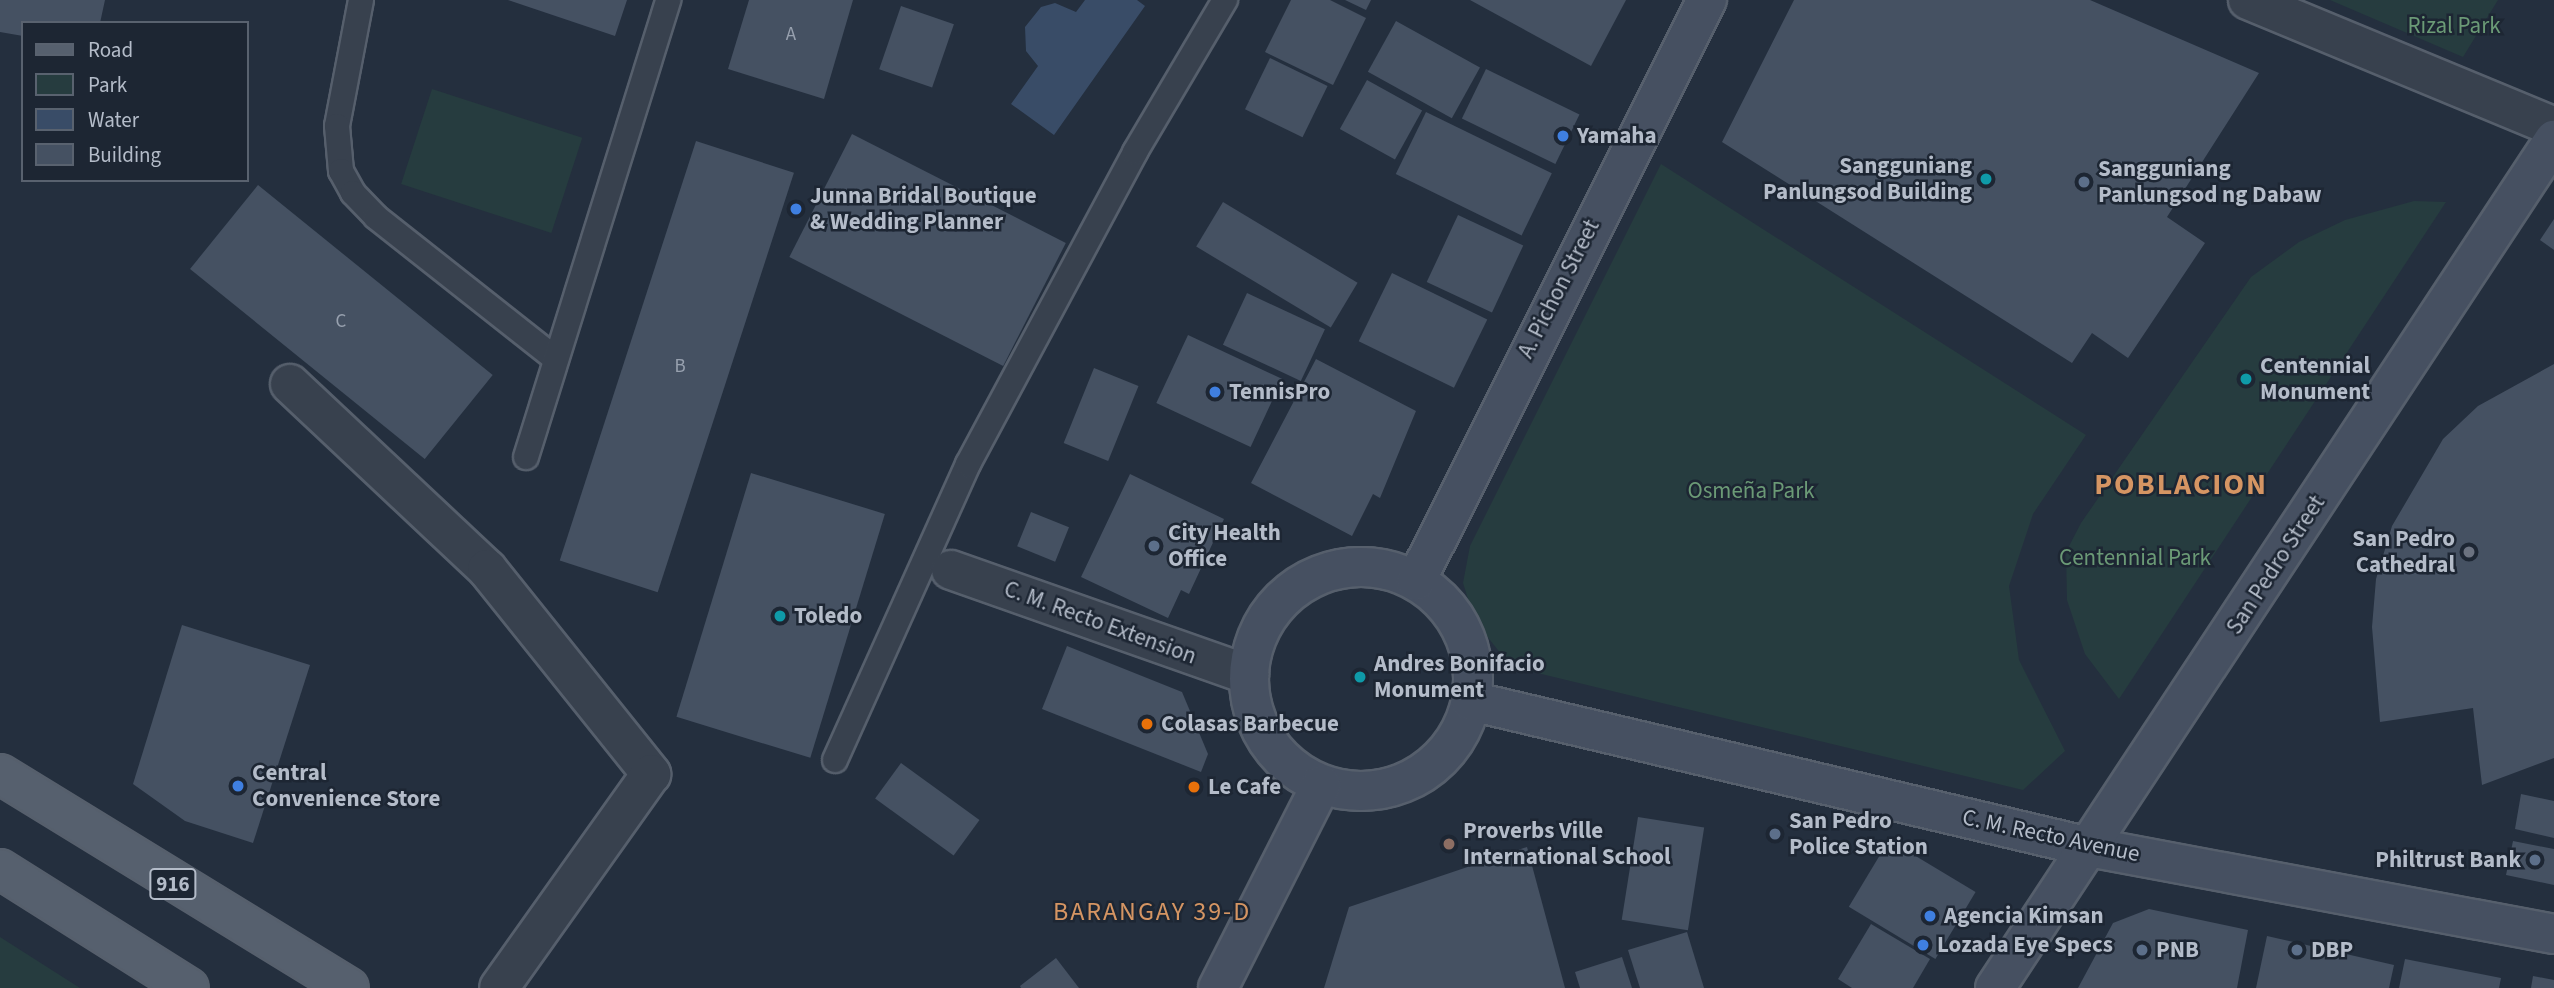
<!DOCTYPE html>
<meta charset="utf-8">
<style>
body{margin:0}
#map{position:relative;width:2554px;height:988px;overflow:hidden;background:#242f3e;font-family:"Source Sans 3",sans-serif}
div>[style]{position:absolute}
.green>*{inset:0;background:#263c3f;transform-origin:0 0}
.water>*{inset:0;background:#394c67}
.building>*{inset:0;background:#455162;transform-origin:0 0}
.roads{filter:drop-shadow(2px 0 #565f6c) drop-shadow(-2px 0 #565f6c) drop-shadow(0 2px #565f6c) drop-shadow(0 -2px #565f6c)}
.service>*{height:24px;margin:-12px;padding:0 12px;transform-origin:12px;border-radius:12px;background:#38414e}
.minor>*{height:38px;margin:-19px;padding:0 19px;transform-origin:19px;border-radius:19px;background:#38414e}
.secondary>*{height:38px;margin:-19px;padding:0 19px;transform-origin:19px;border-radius:19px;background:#465061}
.secondary>.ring{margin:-19px;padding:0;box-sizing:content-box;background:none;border:38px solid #465061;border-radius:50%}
.primary>*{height:38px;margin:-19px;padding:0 19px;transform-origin:19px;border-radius:19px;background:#56606e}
.dots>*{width:19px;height:19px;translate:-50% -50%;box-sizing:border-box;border:4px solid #1d2633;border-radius:50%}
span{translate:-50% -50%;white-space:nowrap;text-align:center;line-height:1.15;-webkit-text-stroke:5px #1d2633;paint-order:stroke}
.number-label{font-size:19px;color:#98a1af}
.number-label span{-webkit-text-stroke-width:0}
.shield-label span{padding:2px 5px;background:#1d2633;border:2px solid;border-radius:5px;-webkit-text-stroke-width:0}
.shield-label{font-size:21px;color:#b4bcc9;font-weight:700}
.park-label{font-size:23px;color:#6b9a76}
.poi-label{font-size:23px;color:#b4bcc9;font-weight:700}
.left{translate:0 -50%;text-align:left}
.right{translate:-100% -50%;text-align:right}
.street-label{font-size:23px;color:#b4bcc9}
.quarter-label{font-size:26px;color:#d59563;letter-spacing:2px}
.district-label{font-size:30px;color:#d59563;font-weight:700;letter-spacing:2px}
.legend{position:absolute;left:21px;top:21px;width:228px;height:161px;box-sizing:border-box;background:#1d2633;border:2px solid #59626f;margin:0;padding:9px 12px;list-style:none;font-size:21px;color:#b4bcc9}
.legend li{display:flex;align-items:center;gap:14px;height:35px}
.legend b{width:35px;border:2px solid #59626f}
</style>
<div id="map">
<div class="green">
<div style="clip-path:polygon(2330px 0,2498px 0,2463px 57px)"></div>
<div style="left:432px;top:89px;width:158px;height:100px;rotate:18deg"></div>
<div style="clip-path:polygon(1661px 164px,2086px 435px,2033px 514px,2009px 586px,2019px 660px,2065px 751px,2023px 790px,1529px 671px,1501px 654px,1475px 621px,1463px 583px,1470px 546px)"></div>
<div style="clip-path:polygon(2414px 201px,2446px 202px,2119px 699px,2085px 654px,2067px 600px,2066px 552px,2081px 523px,2251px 277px,2299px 242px,2345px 220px)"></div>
<div style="clip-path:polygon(0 937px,80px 988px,0 988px)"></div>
</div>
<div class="water">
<div style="clip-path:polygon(1085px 0,1137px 0,1145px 6px,1054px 135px,1011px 104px,1038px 66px,1026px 51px,1025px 27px,1041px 7px,1055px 3px,1076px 12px)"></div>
</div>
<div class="building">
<div style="clip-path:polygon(0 0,105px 0,100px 23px,23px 23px,23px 36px,0 32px)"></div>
<div style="clip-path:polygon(508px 0,627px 0,615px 36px)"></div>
<div style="clip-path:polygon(749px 0,853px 0,824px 99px,728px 69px)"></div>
<div style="clip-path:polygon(1291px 0,1330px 0,1366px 18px,1333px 85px,1265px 52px)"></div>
<div style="clip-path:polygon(1345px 0,1371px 0,1366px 10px)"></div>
<div style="clip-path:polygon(1470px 0,1626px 0,1591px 66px)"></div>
<div style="clip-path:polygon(1794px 0,2090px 0,2259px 73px,2167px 217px,2205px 243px,2128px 358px,2092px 333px,2072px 363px,1722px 142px)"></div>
<div style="left:901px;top:6px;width:56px;height:67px;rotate:19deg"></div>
<div style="left:1396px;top:21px;width:96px;height:58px;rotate:29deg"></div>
<div style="left:1270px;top:58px;width:64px;height:57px;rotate:26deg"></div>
<div style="left:1486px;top:69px;width:104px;height:55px;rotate:26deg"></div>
<div style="left:1367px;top:80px;width:63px;height:56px;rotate:29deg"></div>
<div style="left:1426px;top:112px;width:140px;height:69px;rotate:26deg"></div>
<div style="left:852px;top:134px;width:240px;height:138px;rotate:27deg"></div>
<div style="left:696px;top:141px;width:103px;height:441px;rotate:18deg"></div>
<div style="left:258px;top:185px;width:302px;height:108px;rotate:39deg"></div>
<div style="left:1223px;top:202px;width:157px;height:52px;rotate:31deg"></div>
<div style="left:1458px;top:215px;width:72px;height:74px;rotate:25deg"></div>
<div style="clip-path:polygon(2554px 219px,2554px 250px,2540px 240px)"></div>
<div style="left:1392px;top:273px;width:106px;height:76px;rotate:26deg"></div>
<div style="left:1247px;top:293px;width:86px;height:57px;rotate:25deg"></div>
<div style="left:1188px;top:335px;width:104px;height:75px;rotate:25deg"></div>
<div style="clip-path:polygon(1316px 359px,1416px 411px,1380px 498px,1373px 494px,1352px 536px,1251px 483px)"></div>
<div style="clip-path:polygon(2554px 364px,2554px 758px,2482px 785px,2473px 708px,2380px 722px,2372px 627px,2376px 579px,2392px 526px,2443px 439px,2478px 406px)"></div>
<div style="left:1094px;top:368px;width:48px;height:81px;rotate:22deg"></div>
<div style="left:751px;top:473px;width:140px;height:255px;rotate:17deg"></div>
<div style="clip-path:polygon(1130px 474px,1224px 519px,1189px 594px,1181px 590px,1168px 618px,1081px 577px)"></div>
<div style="left:1031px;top:512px;width:41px;height:37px;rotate:22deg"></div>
<div style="clip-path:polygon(182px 625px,310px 665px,253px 843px,185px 821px,133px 784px)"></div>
<div style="clip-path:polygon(1067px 646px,1182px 692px,1208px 754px,1201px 772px,1042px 709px)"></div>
<div style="left:901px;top:763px;width:97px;height:44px;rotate:36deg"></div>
<div style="clip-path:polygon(2521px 794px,2554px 801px,2554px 838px,2515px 829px)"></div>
<div style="left:1638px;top:817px;width:67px;height:104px;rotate:9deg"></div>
<div style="left:1889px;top:840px;width:101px;height:78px;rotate:31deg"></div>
<div style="clip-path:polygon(2513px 841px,2554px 849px,2554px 885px,2506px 875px)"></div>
<div style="clip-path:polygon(1527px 847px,1565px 988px,1324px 988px,1349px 907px)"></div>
<div style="clip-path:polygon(2149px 909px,2248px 930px,2237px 988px,2078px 988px,2113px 923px)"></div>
<div style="clip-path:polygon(1871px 924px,1930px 959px,1913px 988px,1852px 988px,1838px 979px)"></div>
<div style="clip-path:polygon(1687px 932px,1704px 988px,1640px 988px,1628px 950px)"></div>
<div style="clip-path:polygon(2267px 936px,2394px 965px,2389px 988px,2256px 988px)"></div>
<div style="clip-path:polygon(1622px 957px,1632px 988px,1580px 988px,1575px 972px)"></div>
<div style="clip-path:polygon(1056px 958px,1079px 988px,1021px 988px,1020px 986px)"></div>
<div style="clip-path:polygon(2405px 959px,2501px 978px,2499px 988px,2399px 988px)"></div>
<div style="clip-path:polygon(2533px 976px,2554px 980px,2554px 988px,2531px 988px)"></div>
</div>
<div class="roads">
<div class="service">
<div style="left:361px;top:0;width:128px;rotate:100.8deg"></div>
<div style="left:337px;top:126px;width:45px;rotate:84.9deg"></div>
<div style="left:341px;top:171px;width:25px;rotate:61deg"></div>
<div style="left:353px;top:193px;width:33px;rotate:46deg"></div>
<div style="left:376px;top:217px;width:229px;rotate:38.3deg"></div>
<div style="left:526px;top:457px;width:479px;rotate:-72.7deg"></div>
<div style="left:835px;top:760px;width:325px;rotate:-65.8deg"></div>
<div style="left:968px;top:464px;width:354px;rotate:-61.8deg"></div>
<div style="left:1135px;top:152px;width:177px;rotate:-59.4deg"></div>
</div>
<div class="minor">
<div style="left:2248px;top:0;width:331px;rotate:22.5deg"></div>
<div style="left:290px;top:384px;width:270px;rotate:43.2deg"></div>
<div style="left:487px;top:569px;width:263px;rotate:51.3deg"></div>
<div style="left:651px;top:774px;width:262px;rotate:125.4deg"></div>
<div style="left:951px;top:570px;width:316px;rotate:19.4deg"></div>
</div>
<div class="secondary">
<div class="ring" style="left:1249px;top:567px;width:186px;height:186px"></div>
<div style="left:1416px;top:581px;width:650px;rotate:-63.4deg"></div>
<div style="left:1471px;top:701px;width:635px;rotate:13.29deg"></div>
<div style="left:2089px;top:847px;width:473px;rotate:10.6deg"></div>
<div style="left:1218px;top:988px;width:228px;rotate:-63.1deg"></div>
<div style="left:1995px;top:988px;width:1016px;rotate:-56.61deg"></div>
</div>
<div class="primary">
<div style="left:0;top:774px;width:409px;rotate:31.5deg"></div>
<div style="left:0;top:869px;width:223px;rotate:32.2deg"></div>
</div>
</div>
<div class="dots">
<div style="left:1563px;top:136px;background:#3f7fe0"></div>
<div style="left:1986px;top:179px;background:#0f9aa8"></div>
<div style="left:2084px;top:182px;background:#5c6f8a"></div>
<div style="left:796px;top:209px;background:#3f7fe0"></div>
<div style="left:2246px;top:379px;background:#0f9aa8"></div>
<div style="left:1215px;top:392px;background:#3f7fe0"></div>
<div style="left:1154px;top:546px;background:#5c6f8a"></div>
<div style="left:2469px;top:552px;background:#6b7280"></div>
<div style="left:780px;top:616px;background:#0f9aa8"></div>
<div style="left:1360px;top:677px;background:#0f9aa8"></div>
<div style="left:1147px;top:724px;background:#e8710a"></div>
<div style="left:238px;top:786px;background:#3f7fe0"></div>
<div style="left:1194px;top:787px;background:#e8710a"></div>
<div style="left:1775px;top:834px;background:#5c6f8a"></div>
<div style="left:1449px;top:844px;background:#8d6e63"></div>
<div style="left:2535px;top:860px;background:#5c6f8a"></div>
<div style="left:1930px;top:916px;background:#3f7fe0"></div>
<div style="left:1923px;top:945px;background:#3f7fe0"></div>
<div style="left:2142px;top:950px;background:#5c6f8a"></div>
<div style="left:2297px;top:950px;background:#5c6f8a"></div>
</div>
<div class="number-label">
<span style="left:791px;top:35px">A</span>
<span style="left:341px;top:322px">C</span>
<span style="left:680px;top:367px">B</span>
</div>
<div class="shield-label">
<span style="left:173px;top:884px">916</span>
</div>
<div class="park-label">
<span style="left:2454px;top:26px">Rizal Park</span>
<span style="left:1751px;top:491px">Osmeña Park</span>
<span style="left:2135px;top:558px">Centennial Park</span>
</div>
<div class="poi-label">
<span class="left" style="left:1577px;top:136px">Yamaha</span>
<span class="right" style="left:1972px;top:179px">Sangguniang<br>Panlungsod Building</span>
<span class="left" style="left:2098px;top:182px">Sangguniang<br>Panlungsod ng Dabaw</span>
<span class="left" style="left:810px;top:209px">Junna Bridal Boutique<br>&amp; Wedding Planner</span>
<span class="left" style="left:2260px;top:379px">Centennial<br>Monument</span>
<span class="left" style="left:1229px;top:392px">TennisPro</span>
<span class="left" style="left:1168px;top:546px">City Health<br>Office</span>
<span class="right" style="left:2455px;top:552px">San Pedro<br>Cathedral</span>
<span class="left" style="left:794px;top:616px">Toledo</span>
<span class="left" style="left:1374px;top:677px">Andres Bonifacio<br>Monument</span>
<span class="left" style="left:1161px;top:724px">Colasas Barbecue</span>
<span class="left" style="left:252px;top:786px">Central<br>Convenience Store</span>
<span class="left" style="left:1208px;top:787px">Le Cafe</span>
<span class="left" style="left:1789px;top:834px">San Pedro<br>Police Station</span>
<span class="left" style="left:1463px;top:844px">Proverbs Ville<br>International School</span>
<span class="right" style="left:2521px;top:860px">Philtrust Bank</span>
<span class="left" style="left:1944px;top:916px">Agencia Kimsan</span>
<span class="left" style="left:1937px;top:945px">Lozada Eye Specs</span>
<span class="left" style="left:2156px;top:950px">PNB</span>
<span class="left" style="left:2311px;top:950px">DBP</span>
</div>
<div class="street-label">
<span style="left:1559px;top:289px;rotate:-63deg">A. Pichon Street</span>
<span style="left:2276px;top:565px;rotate:-57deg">San Pedro Street</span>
<span style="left:1100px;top:623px;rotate:20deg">C. M. Recto Extension</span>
<span style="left:2051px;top:836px;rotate:12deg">C. M. Recto Avenue</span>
</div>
<div class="quarter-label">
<span style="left:1152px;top:912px">BARANGAY 39-D</span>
</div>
<div class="district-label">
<span style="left:2181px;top:485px">POBLACION</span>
</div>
<ul class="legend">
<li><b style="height:9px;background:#56606e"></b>Road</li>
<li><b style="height:19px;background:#263c3f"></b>Park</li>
<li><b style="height:19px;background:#394c67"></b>Water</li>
<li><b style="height:19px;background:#455162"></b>Building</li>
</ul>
</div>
